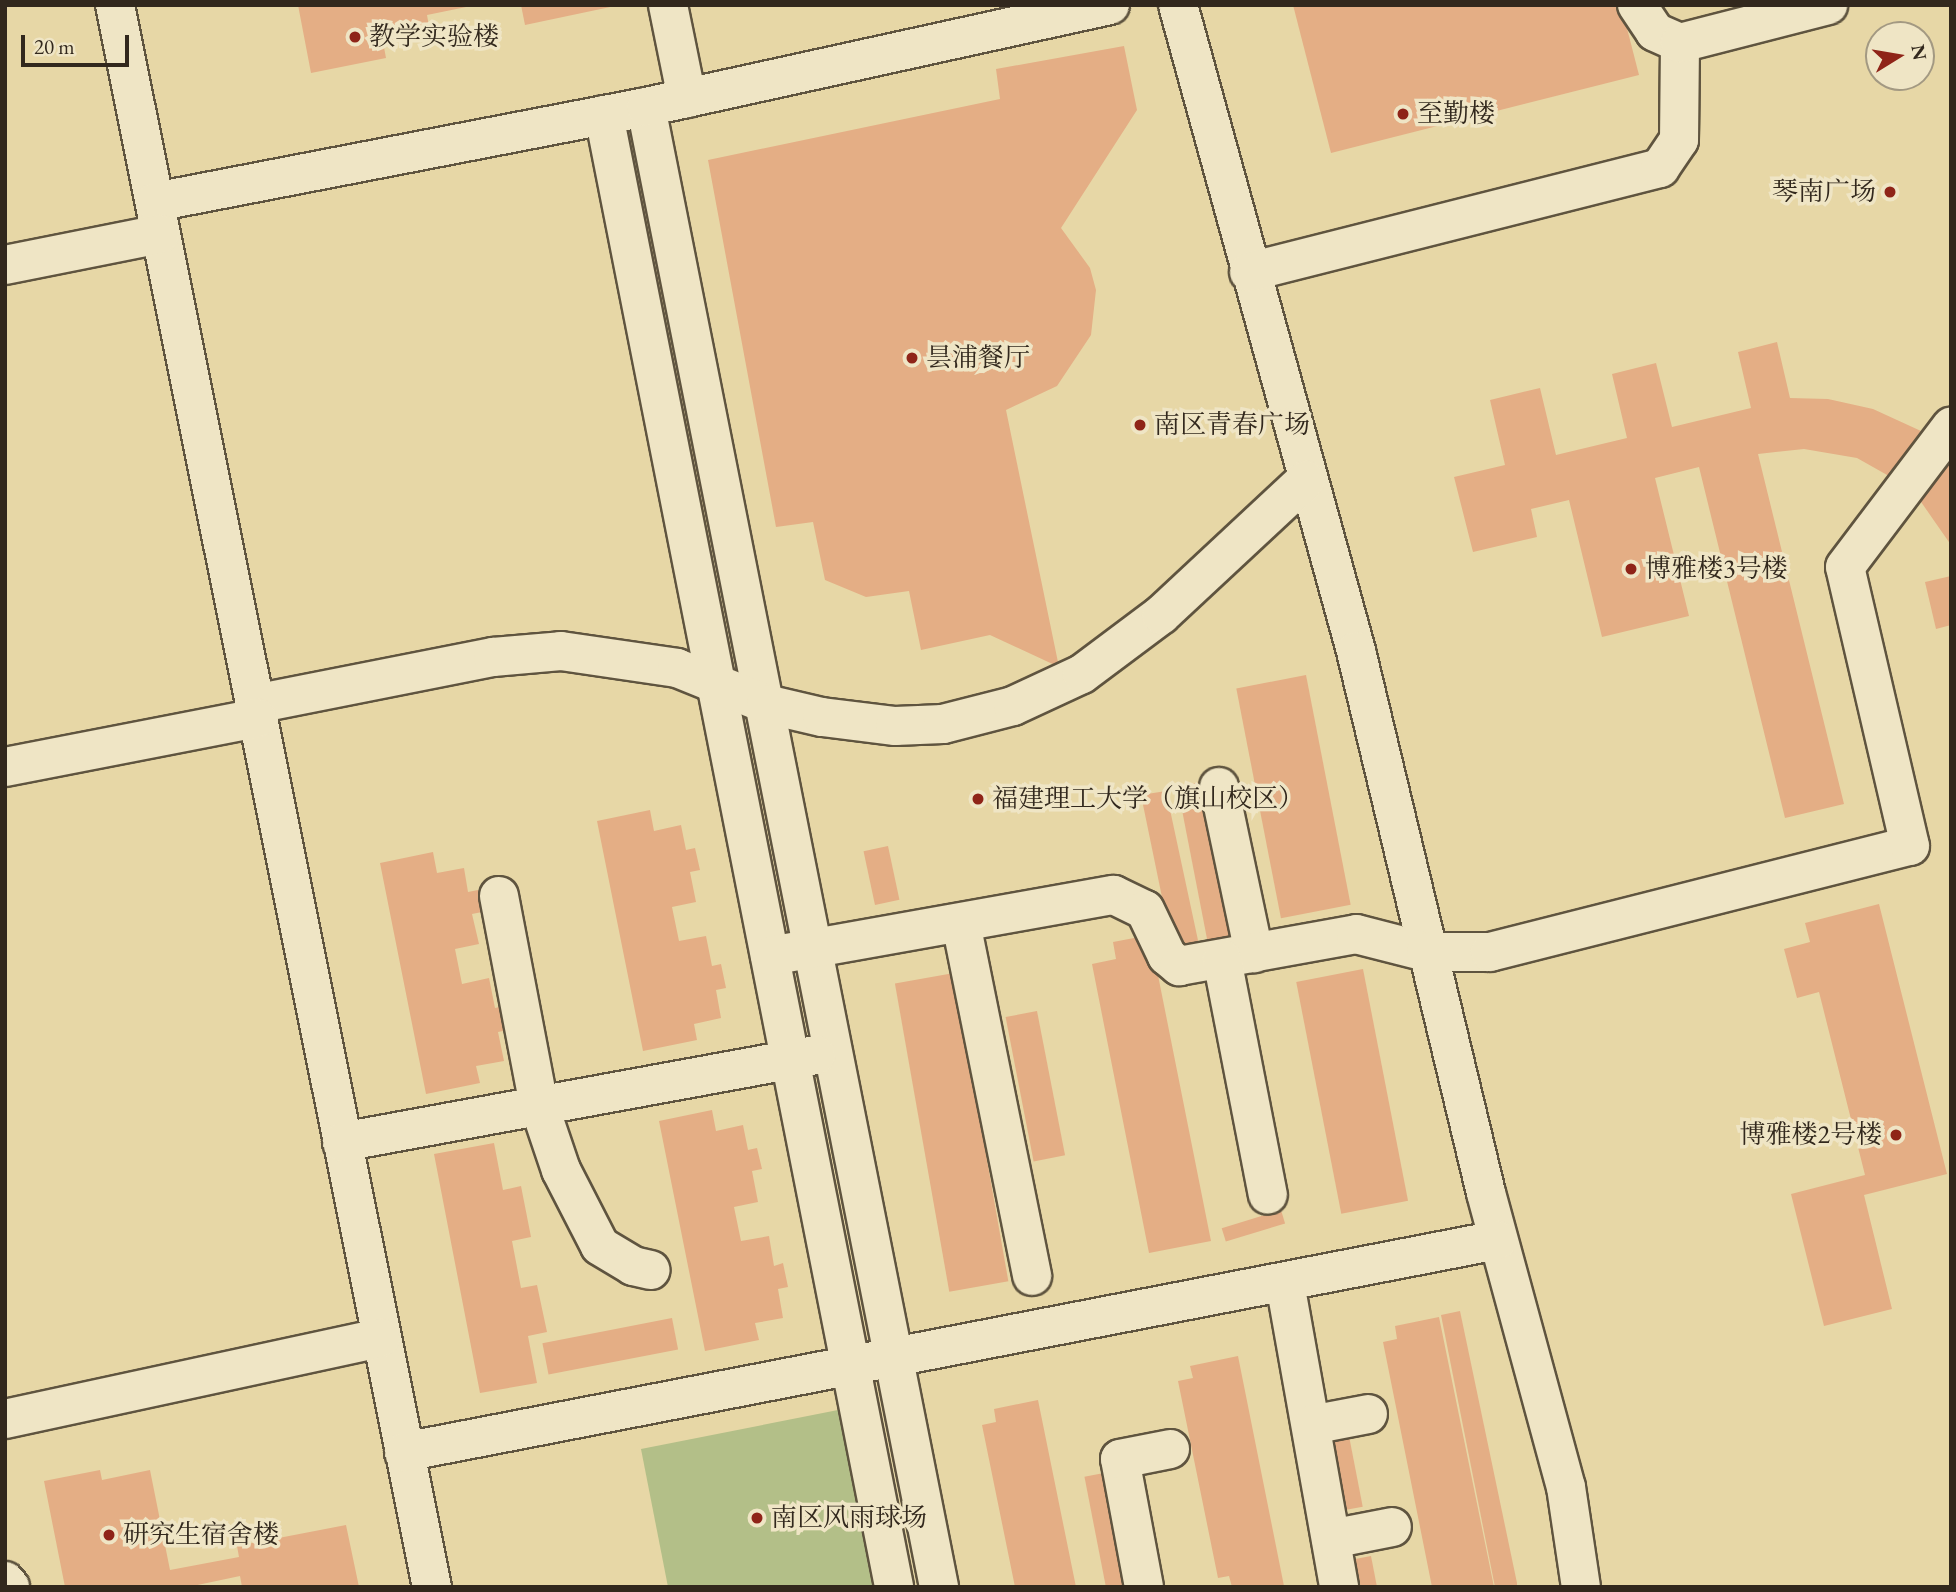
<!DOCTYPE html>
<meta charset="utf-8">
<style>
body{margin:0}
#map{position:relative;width:1956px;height:1592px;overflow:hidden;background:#e7d7a6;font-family:"EB Garamond","Noto Serif SC",serif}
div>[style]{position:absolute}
.green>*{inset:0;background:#b3bf88}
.building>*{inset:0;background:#e4ae85;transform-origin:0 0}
.roads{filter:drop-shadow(2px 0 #5f543f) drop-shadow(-2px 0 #5f543f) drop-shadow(0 2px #5f543f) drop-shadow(0 -2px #5f543f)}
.minor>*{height:38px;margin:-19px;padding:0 19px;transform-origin:19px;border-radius:19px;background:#efe5c5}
.dots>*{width:19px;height:19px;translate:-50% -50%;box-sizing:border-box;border:4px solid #efe5c5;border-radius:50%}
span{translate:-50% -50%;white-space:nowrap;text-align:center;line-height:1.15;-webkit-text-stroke:7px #efe5c5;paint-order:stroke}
.poi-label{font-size:26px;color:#32281d}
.left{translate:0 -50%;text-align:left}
.right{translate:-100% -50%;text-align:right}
.frame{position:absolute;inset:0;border:7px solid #32281d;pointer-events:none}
.north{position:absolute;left:1865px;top:21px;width:70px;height:70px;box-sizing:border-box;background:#efe5c5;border:2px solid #a39982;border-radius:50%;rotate:79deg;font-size:19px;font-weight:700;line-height:28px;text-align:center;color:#32281d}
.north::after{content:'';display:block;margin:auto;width:24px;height:32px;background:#8f2418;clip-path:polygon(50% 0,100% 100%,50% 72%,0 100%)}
.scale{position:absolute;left:21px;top:35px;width:108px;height:32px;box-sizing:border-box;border:4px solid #32281d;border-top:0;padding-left:9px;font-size:21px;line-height:24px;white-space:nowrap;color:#32281d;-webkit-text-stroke:5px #efe5c5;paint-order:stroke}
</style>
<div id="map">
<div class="green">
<div style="clip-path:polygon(838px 1410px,873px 1587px,668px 1587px,641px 1449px)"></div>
</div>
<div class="building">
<div style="clip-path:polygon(298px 5px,471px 5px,471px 6px,427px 15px,430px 32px,383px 42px,386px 58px,311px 73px)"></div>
<div style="clip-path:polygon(521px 5px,615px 5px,615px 6px,525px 25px)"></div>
<div style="clip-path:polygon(1293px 5px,1621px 5px,1639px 75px,1331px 153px)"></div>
<div style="clip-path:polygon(1124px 46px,1137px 110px,1061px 228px,1090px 268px,1096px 290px,1091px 335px,1057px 386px,1006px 410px,1059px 667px,990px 635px,921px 650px,909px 591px,866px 597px,825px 580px,813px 522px,776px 527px,708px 160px,1000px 99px,996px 69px)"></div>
<div style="clip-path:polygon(1777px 342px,1790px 398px,1828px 399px,1873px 409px,1921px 431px,1951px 454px,1951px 545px,1912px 489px,1857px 458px,1804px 449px,1758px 454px,1844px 804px,1785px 818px,1699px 467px,1655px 478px,1689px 616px,1602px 637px,1569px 500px,1531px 509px,1537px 537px,1473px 552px,1454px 477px,1505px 465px,1490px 400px,1540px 388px,1556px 455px,1627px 438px,1612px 374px,1656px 363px,1672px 427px,1751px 408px,1738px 352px)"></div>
<div style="clip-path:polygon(1951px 576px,1951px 625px,1936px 629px,1925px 582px)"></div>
<div style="left:1306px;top:675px;width:234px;height:71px;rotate:79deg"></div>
<div style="left:1201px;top:782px;width:157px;height:24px;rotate:79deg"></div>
<div style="clip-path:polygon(1166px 791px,1199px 945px,1183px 948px,1170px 936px,1141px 795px)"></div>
<div style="clip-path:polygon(650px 810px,654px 831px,681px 825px,686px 850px,695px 848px,700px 870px,690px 872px,696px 902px,672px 907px,679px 941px,706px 936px,712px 966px,721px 964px,726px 988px,716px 990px,721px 1018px,694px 1024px,697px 1040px,643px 1051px,597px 821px)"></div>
<div style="left:888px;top:846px;width:55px;height:25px;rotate:78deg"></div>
<div style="clip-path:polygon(433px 852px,437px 873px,464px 868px,468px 892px,478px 890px,482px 912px,472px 914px,479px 944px,455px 949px,462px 984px,489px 978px,495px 1008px,504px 1006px,508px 1030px,498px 1032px,504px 1061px,476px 1066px,480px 1083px,426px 1094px,380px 863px)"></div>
<div style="clip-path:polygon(1879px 904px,1947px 1174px,1864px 1195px,1892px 1309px,1824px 1326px,1791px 1194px,1865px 1175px,1819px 992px,1797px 998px,1784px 949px,1810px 942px,1805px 923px)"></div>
<div style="clip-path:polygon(1150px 935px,1211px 1241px,1149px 1253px,1092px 964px,1116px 959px,1113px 942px)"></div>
<div style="left:1363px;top:969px;width:236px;height:68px;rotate:79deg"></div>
<div style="left:954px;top:973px;width:313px;height:60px;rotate:80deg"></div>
<div style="left:1037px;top:1011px;width:147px;height:32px;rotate:79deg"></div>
<div style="clip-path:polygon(712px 1110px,716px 1131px,743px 1125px,748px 1150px,757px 1148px,762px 1169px,752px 1171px,758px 1202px,734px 1207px,741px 1241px,769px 1236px,774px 1266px,783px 1263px,788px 1287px,778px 1289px,783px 1318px,755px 1323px,759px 1340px,705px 1351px,659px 1121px)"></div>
<div style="clip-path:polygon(494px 1143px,503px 1190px,521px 1186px,531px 1237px,512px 1241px,521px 1288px,537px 1285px,547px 1332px,528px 1336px,537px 1383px,480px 1393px,434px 1154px)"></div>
<div style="left:1281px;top:1210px;width:14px;height:62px;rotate:73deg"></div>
<div style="clip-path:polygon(1460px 1311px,1517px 1583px,1517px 1587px,1495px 1587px,1441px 1315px)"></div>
<div style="clip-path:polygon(1439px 1317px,1494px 1587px,1432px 1587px,1383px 1342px,1397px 1339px,1395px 1326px)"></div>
<div style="left:672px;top:1318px;width:32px;height:132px;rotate:79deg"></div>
<div style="clip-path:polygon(1238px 1356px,1284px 1586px,1278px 1587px,1232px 1587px,1229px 1576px,1218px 1578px,1178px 1381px,1193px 1378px,1190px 1366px)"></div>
<div style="clip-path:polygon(1038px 1400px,1076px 1587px,1015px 1587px,982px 1425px,996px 1422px,994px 1409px)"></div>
<div style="left:1349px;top:1436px;width:72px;height:18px;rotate:79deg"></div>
<div style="clip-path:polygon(100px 1470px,102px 1480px,150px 1470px,170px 1570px,239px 1557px,237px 1546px,346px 1525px,359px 1587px,242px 1587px,240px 1576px,188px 1587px,65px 1587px,44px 1481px)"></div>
<div style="left:1109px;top:1472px;width:117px;height:25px;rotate:79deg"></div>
<div style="left:1371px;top:1556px;width:32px;height:16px;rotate:79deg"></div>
</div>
<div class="roads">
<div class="minor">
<div style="left:115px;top:5px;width:1613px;rotate:78.67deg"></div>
<div style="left:668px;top:5px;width:95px;rotate:78.5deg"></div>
<div style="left:1178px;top:5px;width:670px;rotate:74.59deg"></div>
<div style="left:1356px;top:651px;width:557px;rotate:76.51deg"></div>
<div style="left:1486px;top:1193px;width:305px;rotate:74.8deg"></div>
<div style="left:1566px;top:1487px;width:101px;rotate:81.5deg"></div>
<div style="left:1637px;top:5px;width:32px;rotate:56deg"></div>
<div style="left:1655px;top:32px;width:27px;rotate:24deg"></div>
<div style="left:646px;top:107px;width:1509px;rotate:78.8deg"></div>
<div style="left:604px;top:115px;width:1500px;rotate:78.85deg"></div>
<div style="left:155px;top:202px;width:500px;rotate:-10.95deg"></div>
<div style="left:646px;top:107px;width:475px;rotate:-12.4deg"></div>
<div style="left:5px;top:265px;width:158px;rotate:-11.3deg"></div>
<div style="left:1249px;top:272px;width:424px;rotate:-14.2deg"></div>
<div style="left:1660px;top:168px;width:34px;rotate:-56deg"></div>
<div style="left:1679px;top:140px;width:97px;rotate:-89.4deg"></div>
<div style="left:1680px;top:43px;width:153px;rotate:-14.4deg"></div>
<div style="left:255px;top:704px;width:243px;rotate:-11.2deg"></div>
<div style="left:493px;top:657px;width:68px;rotate:-5deg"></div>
<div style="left:561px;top:651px;width:117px;rotate:8.3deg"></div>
<div style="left:677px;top:668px;width:96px;rotate:22deg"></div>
<div style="left:766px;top:704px;width:57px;rotate:13.1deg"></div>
<div style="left:822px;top:717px;width:74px;rotate:7deg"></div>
<div style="left:895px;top:726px;width:48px;rotate:-2.4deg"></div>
<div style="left:943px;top:724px;width:72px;rotate:-14.4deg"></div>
<div style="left:1013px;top:706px;width:76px;rotate:-24.9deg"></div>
<div style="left:1082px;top:674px;width:99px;rotate:-36.8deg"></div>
<div style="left:1161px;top:615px;width:198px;rotate:-43deg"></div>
<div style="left:5px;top:767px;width:257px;rotate:-11deg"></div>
<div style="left:1219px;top:787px;width:170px;rotate:78.1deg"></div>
<div style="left:499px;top:896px;width:213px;rotate:79.2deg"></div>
<div style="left:539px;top:1105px;width:69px;rotate:71.3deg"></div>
<div style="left:561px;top:1170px;width:85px;rotate:62.8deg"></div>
<div style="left:600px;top:1246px;width:39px;rotate:31deg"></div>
<div style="left:633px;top:1266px;width:18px;rotate:13deg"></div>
<div style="left:961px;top:923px;width:360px;rotate:78.6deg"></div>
<div style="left:770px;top:956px;width:349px;rotate:-10.1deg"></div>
<div style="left:1114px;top:895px;width:34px;rotate:26deg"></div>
<div style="left:1145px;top:910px;width:51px;rotate:64.4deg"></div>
<div style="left:1167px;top:956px;width:16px;rotate:40deg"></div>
<div style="left:1179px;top:966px;width:180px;rotate:-10.2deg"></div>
<div style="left:1356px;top:934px;width:72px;rotate:14.4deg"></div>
<div style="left:1426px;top:952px;width:64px"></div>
<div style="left:1490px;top:952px;width:433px;rotate:-14.2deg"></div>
<div style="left:1910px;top:846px;width:286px;rotate:-103.1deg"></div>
<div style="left:1845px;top:567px;width:176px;rotate:-52.9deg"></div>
<div style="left:1222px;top:959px;width:240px;rotate:79deg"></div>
<div style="left:342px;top:1142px;width:482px;rotate:-10.4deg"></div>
<div style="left:1285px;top:1283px;width:309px;rotate:79.9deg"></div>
<div style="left:5px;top:1419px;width:384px;rotate:-12.2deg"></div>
<div style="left:1311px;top:1425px;width:58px;rotate:-10.9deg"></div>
<div style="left:404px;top:1452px;width:1114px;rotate:-10.97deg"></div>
<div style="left:1331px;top:1539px;width:62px;rotate:-11.1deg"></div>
<div style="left:5px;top:1581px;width:8px;rotate:50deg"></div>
<div style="left:1144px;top:1587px;width:130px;rotate:-100.6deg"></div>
<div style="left:1120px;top:1459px;width:51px;rotate:-11.3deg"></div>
</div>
</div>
<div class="dots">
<div style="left:355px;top:37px;background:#8f2418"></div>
<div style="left:1403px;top:114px;background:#8f2418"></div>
<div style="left:1890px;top:192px;background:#8f2418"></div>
<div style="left:912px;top:358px;background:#8f2418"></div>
<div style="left:1140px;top:425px;background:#8f2418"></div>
<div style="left:1631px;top:569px;background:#8f2418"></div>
<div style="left:978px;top:799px;background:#8f2418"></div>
<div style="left:1896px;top:1135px;background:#8f2418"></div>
<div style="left:757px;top:1518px;background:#8f2418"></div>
<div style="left:109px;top:1535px;background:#8f2418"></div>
</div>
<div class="poi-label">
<span class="left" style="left:369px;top:37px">教学实验楼</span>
<span class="left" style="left:1417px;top:114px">至勤楼</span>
<span class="right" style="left:1876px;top:192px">琴南广场</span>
<span class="left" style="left:926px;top:358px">昙浦餐厅</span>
<span class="left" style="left:1154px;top:425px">南区青春广场</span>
<span class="left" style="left:1645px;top:569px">博雅楼3号楼</span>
<span class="left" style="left:992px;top:799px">福建理工大学（旗山校区）</span>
<span class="right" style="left:1882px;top:1135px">博雅楼2号楼</span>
<span class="left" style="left:771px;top:1518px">南区风雨球场</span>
<span class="left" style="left:123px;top:1535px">研究生宿舍楼</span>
</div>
<div class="frame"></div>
<div class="north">N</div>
<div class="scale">20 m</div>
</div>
